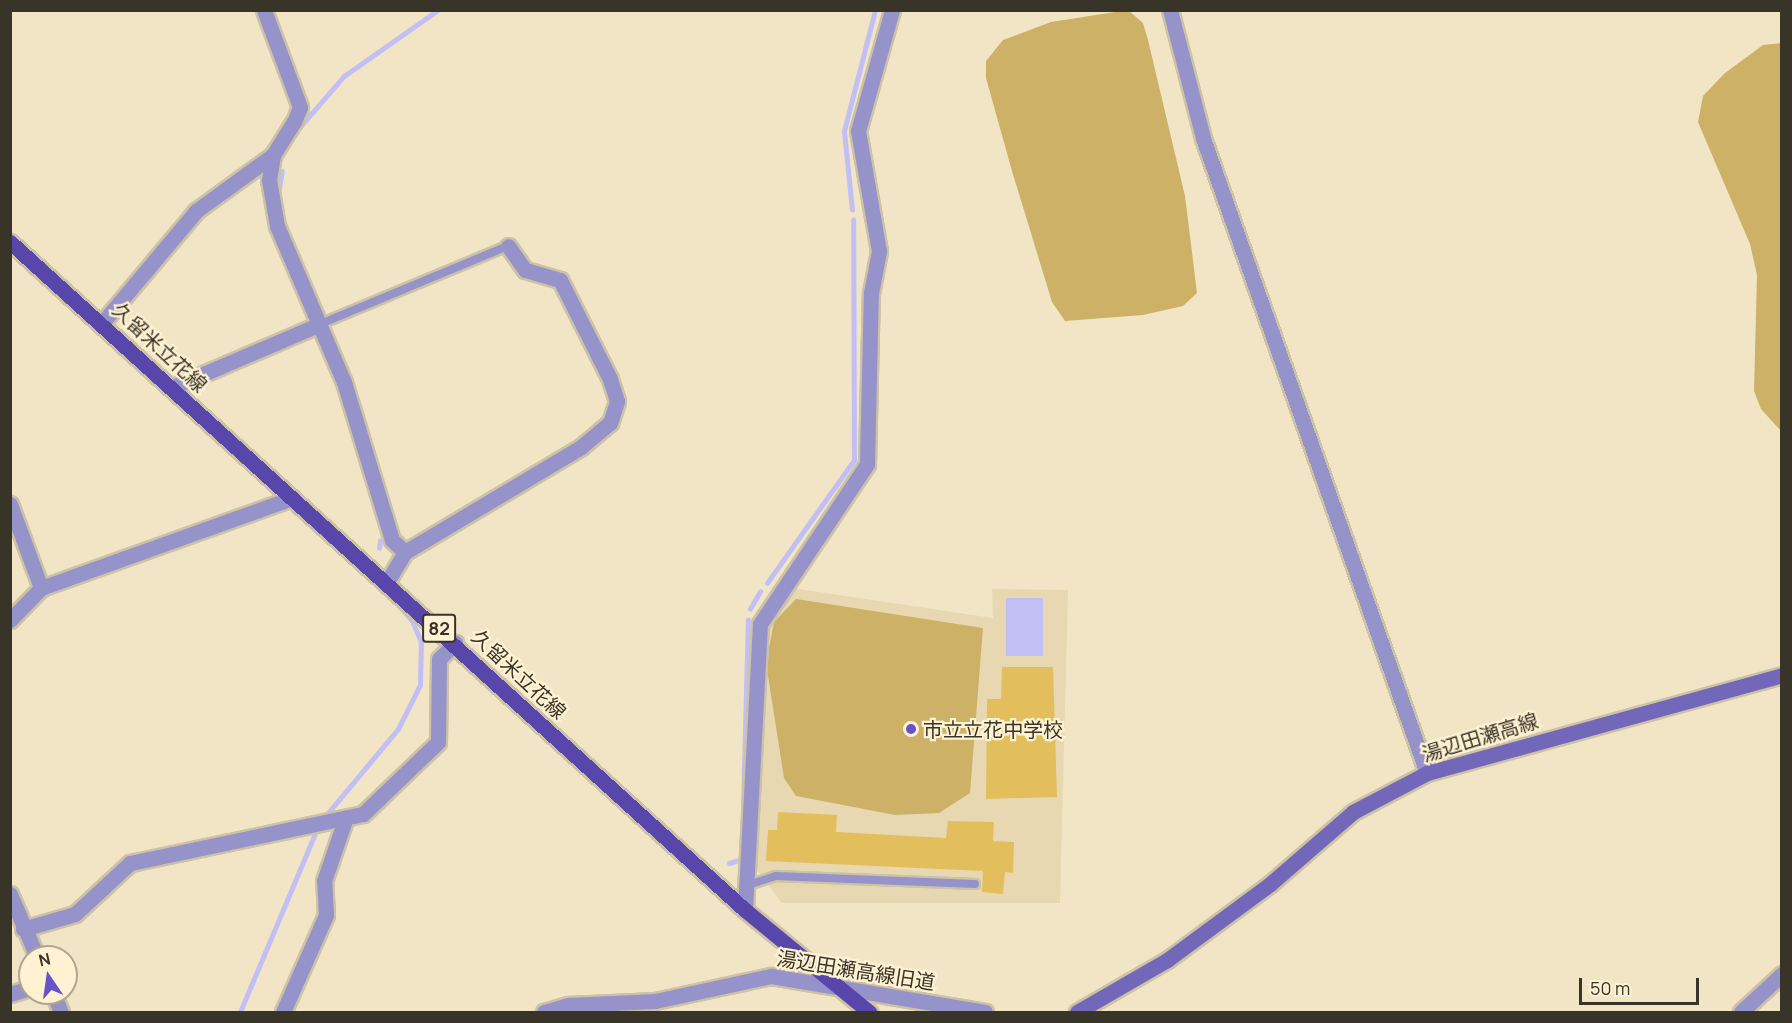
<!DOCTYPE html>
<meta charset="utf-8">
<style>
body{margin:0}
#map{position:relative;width:1792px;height:1023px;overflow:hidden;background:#f1e5c5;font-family:Manrope,"Noto Sans JP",sans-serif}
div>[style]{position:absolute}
.built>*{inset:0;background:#e7d8b1}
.green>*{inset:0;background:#cdb166}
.water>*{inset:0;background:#c2bff4;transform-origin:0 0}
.stream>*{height:4.5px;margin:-2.25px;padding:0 2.25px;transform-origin:2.25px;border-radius:2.25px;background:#c2bff4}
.building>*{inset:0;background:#e2be5d}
.roads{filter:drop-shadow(2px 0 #ccc2a6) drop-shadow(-2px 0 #ccc2a6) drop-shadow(0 2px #ccc2a6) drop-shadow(0 -2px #ccc2a6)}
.service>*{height:8px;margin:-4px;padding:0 4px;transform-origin:4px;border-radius:4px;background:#9692ca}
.minor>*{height:15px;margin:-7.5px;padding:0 7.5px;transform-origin:7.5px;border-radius:7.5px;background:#9692ca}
.tertiary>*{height:15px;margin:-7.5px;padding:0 7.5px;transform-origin:7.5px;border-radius:7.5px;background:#9692ca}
.secondary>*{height:15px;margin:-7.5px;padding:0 7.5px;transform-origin:7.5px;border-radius:7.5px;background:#7267b9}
.primary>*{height:15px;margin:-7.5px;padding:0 7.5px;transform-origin:7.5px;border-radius:7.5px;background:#5946ab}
.dots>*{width:16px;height:16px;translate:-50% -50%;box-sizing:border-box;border:3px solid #fef2d2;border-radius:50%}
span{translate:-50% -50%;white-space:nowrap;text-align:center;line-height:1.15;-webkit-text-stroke:4.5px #fef2d2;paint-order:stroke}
.shield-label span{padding:2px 4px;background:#fef2d2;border:2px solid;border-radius:4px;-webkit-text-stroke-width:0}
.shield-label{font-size:18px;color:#393428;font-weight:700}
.street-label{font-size:20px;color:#393428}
.poi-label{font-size:20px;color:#393428}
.left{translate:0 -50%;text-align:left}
.frame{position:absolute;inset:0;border:12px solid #393428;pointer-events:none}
.north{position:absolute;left:18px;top:945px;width:60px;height:60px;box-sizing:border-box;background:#fef2d2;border:2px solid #afa68e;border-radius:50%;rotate:347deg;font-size:16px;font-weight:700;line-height:24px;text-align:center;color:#393428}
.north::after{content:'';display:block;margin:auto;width:21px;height:27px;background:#6951ca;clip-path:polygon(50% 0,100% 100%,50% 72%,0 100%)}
.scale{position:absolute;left:1579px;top:978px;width:120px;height:27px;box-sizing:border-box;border:3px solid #393428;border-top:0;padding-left:8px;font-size:18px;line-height:21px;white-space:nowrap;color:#393428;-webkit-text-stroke:4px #fef2d2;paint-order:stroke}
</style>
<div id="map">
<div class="built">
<div style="clip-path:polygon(792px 588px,993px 618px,992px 589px,1068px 590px,1060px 903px,782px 903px,753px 865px,763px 629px)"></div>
</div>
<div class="green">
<div style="clip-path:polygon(1128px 10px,1143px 23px,1148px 40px,1185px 196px,1197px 293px,1183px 306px,1143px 315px,1065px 321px,1052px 302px,1012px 171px,986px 78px,986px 61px,1003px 40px,1051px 22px)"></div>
<div style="clip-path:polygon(1782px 43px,1782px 431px,1781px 431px,1761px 409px,1754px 391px,1757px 275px,1750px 244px,1698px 122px,1703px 96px,1725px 73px,1763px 45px)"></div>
<div style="clip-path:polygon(796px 599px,983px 628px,970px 793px,939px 813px,895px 815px,796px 796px,784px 778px,766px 663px,774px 622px)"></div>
</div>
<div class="water">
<div style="left:1006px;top:598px;width:37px;height:58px"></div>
</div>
<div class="stream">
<div style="left:299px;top:128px;width:69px;rotate:-49.1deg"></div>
<div style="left:344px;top:76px;width:115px;rotate:-35.1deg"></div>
<div style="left:278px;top:195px;width:24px;rotate:-81deg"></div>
<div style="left:852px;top:210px;width:79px;rotate:-95.8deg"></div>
<div style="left:844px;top:131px;width:125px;rotate:-75.6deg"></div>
<div style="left:379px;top:548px;width:7px;rotate:-82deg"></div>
<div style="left:767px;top:583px;width:151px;rotate:-54.7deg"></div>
<div style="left:854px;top:460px;width:240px;rotate:-90.2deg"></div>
<div style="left:750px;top:609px;width:20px;rotate:-60deg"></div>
<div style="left:743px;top:806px;width:186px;rotate:-88.5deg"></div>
<div style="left:323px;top:819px;width:117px;rotate:-50.2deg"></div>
<div style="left:398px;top:729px;width:49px;rotate:-63.4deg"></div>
<div style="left:420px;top:685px;width:43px;rotate:-88.7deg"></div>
<div style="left:421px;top:642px;width:23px;rotate:-113deg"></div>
<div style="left:412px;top:621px;width:45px;rotate:-131.4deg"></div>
<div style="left:729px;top:863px;width:15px;rotate:-16deg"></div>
<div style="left:240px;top:1012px;width:202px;rotate:-67.2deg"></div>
</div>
<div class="building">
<div style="clip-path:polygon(1002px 667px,1053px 667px,1057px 797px,986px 799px,987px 699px,1001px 699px)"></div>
<div style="clip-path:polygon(778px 812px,837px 815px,836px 832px,946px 838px,948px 821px,994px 822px,993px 841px,1014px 842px,1013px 873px,1005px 872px,1003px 894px,982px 892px,983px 871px,766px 861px,768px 830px,777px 830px)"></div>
</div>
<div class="roads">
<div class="service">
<div style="left:318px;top:325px;width:206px;rotate:-22.6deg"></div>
<div style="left:751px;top:884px;width:26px;rotate:-18deg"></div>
<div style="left:776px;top:876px;width:199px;rotate:2.3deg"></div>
</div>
<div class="minor">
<div style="left:273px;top:155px;width:25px;rotate:99deg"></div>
<div style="left:269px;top:180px;width:47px;rotate:80.1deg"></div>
<div style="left:277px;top:226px;width:170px;rotate:66.8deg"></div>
<div style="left:344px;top:382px;width:165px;rotate:73.1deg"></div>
<div style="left:392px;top:540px;width:18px;rotate:43deg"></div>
<div style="left:405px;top:552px;width:35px;rotate:121deg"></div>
<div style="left:103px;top:322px;width:145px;rotate:-50deg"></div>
<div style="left:196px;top:211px;width:95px;rotate:-36deg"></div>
<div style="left:273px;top:155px;width:39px;rotate:-58deg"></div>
<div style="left:294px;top:122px;width:16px;rotate:-68deg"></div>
<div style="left:300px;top:107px;width:103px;rotate:-110.4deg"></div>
<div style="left:173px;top:387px;width:158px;rotate:-23.2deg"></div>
<div style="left:10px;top:504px;width:90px;rotate:69.7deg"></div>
<div style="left:405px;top:552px;width:205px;rotate:-30.8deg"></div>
<div style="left:581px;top:447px;width:38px;rotate:-40deg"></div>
<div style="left:610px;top:423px;width:23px;rotate:-72deg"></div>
<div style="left:617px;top:401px;width:23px;rotate:-108deg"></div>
<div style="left:610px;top:379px;width:111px;rotate:-116.8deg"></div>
<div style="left:560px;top:280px;width:36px;rotate:-164deg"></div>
<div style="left:525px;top:270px;width:29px;rotate:-125deg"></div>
<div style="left:10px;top:620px;width:45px;rotate:-45.9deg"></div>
<div style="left:41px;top:588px;width:267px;rotate:-19.7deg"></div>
<div style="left:10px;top:894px;width:69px;rotate:66.8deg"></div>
<div style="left:745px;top:910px;width:286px;rotate:-87deg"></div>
<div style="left:760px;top:624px;width:192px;rotate:-56.2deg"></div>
<div style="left:867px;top:464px;width:171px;rotate:-88.7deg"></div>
<div style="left:871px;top:293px;width:43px;rotate:-79.2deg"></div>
<div style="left:879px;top:251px;width:122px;rotate:-99.9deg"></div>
<div style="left:858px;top:131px;width:126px;rotate:-74.3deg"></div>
<div style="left:23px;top:929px;width:54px;rotate:-16.1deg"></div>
<div style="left:75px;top:914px;width:75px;rotate:-42.8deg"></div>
<div style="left:130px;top:863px;width:238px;rotate:-11.9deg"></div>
<div style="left:363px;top:814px;width:104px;rotate:-43.8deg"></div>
<div style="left:438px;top:742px;width:83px;rotate:-89.3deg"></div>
<div style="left:439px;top:659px;width:23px;rotate:-45deg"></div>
<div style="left:53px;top:993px;width:21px;rotate:67deg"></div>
<div style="left:10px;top:994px;width:21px;rotate:-17deg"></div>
<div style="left:283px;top:1012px;width:106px;rotate:-66.1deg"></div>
<div style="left:326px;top:915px;width:34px;rotate:-93deg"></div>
<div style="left:324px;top:881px;width:65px;rotate:-71deg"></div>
<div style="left:544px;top:1012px;width:26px;rotate:-16deg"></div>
<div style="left:569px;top:1005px;width:86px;rotate:-2.7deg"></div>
<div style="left:655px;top:1001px;width:119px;rotate:-12.2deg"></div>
<div style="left:771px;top:976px;width:217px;rotate:9.5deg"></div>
<div style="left:1741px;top:1012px;width:56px;rotate:-42.8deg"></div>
</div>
<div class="tertiary">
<div style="left:1170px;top:10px;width:132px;rotate:75.5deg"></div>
<div style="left:1203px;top:138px;width:673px;rotate:70.57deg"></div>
</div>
<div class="secondary">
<div style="left:1077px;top:1012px;width:104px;rotate:-30deg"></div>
<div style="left:1167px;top:960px;width:128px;rotate:-36.4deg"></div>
<div style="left:1270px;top:884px;width:110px;rotate:-40.9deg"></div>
<div style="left:1353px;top:812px;width:84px;rotate:-27.8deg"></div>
<div style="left:1427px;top:773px;width:368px;rotate:-15.4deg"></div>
</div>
<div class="primary">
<div style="left:10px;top:242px;width:993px;rotate:42.27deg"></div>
<div style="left:745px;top:910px;width:161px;rotate:39.4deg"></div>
</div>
</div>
<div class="dots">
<div style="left:911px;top:729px;background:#6951ca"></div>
</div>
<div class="shield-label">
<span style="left:439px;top:628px">82</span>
</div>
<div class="street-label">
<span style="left:160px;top:347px;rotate:43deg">久留米立花線</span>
<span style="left:519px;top:674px;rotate:43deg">久留米立花線</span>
<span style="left:1480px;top:737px;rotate:-17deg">湯辺田瀬高線</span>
<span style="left:856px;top:970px;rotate:9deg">湯辺田瀬高線旧道</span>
</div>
<div class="poi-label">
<span class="left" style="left:923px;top:729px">市立立花中学校</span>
</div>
<div class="frame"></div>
<div class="north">N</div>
<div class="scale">50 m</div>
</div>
